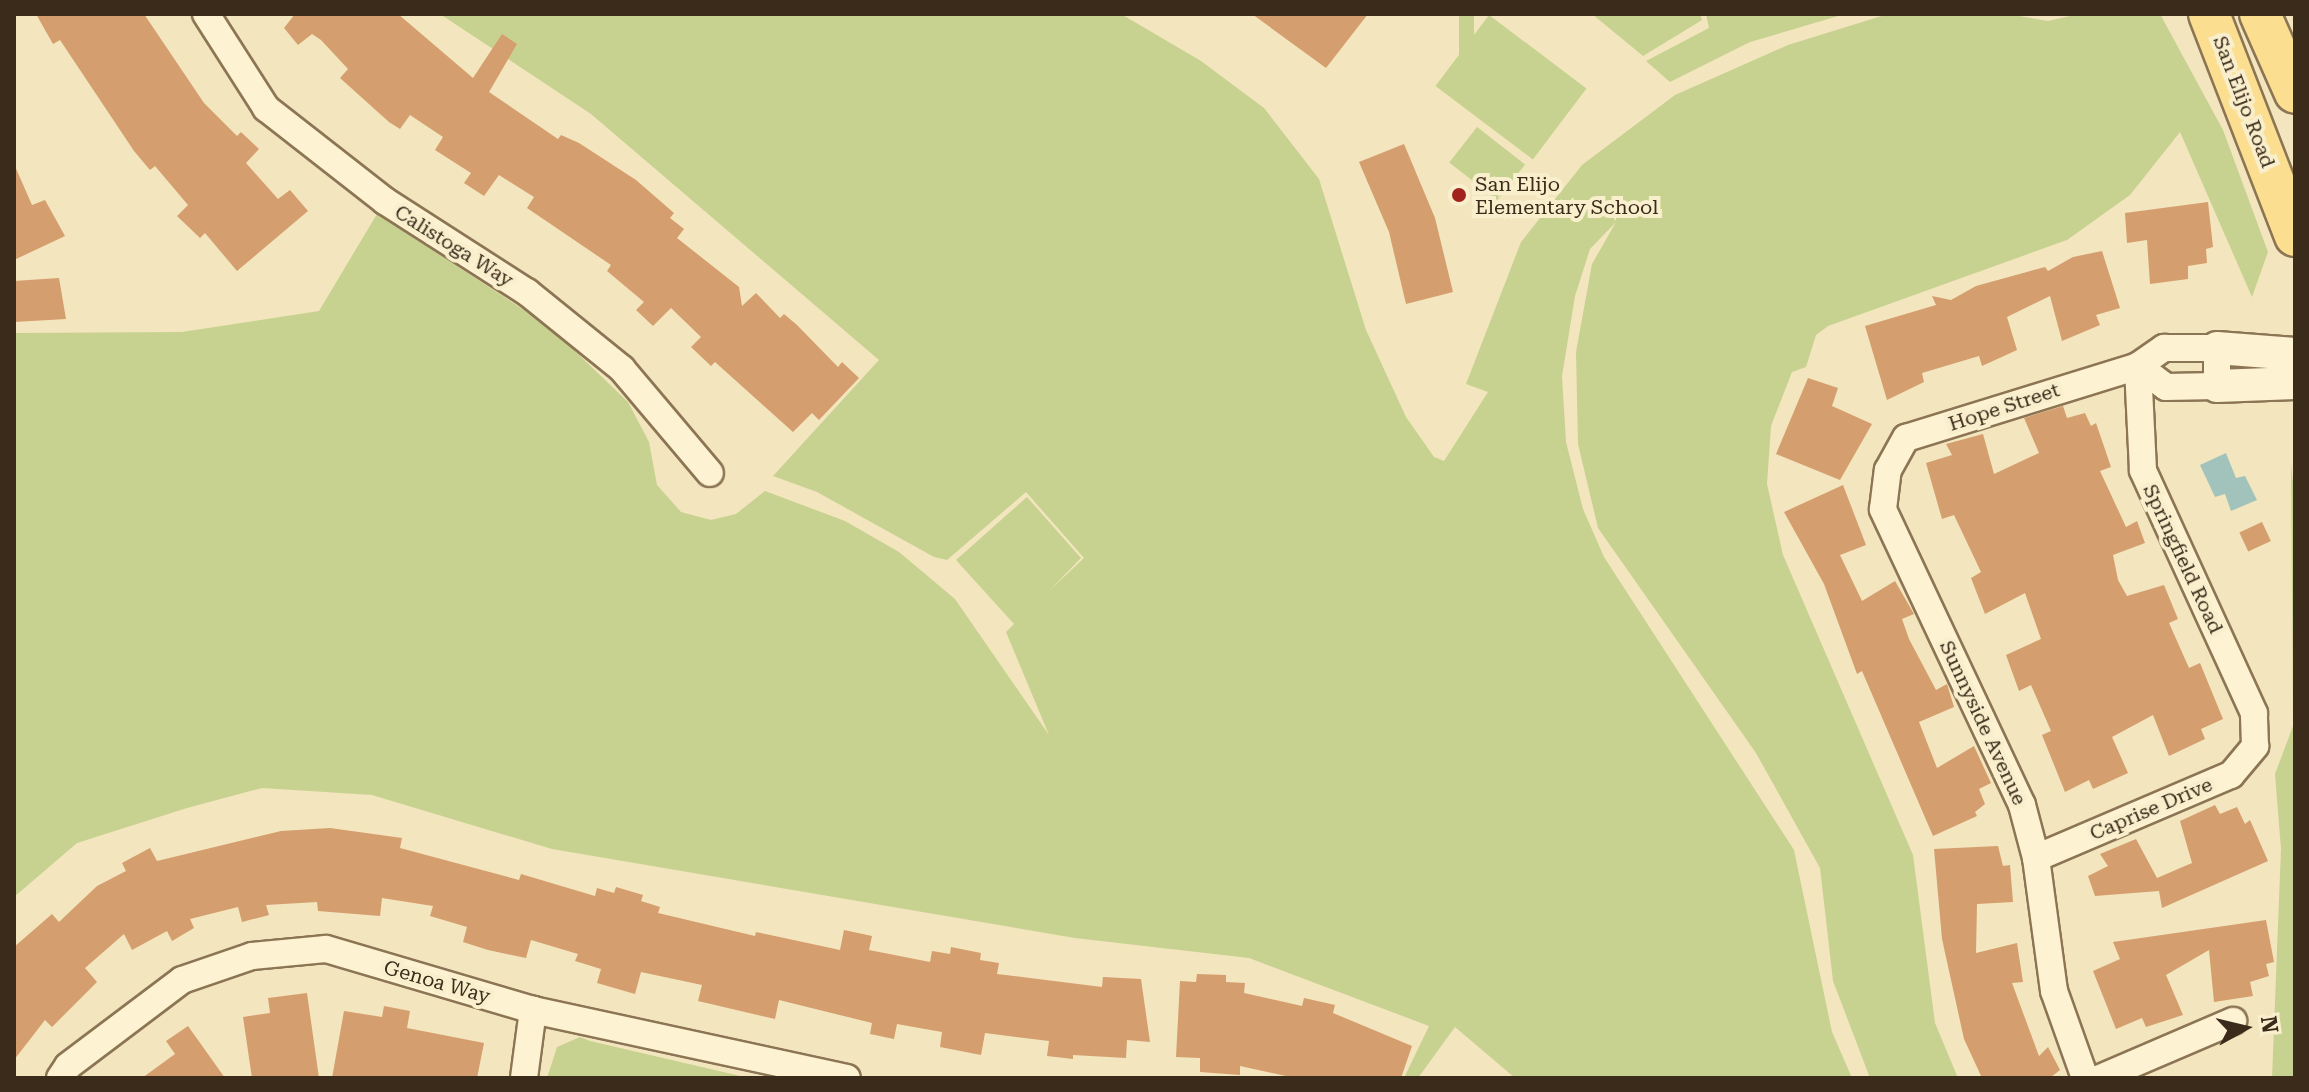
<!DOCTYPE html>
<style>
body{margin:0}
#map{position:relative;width:2309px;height:1092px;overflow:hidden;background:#f3e5bd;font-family:"Roboto Serif",serif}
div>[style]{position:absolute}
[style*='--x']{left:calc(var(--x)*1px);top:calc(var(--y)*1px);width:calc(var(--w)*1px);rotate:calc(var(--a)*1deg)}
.green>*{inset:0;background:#c7d290;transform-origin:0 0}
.water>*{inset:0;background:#a1c3bb}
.building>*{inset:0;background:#d59e6e;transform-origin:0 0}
.roads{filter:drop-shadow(2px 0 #8c7554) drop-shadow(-2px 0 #8c7554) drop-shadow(0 2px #8c7554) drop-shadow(0 -2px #8c7554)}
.minor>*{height:26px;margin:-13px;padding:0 13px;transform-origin:13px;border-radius:13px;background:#fdf2d1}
.tertiary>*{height:32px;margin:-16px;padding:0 16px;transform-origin:16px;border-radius:16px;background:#fdf2d1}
.primary>*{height:40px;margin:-20px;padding:0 20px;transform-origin:20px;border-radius:20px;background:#fbde90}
.dots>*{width:22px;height:22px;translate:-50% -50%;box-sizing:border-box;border:4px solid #f9efcd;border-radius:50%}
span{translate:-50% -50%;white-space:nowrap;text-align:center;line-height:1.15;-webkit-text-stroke:8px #f9efcd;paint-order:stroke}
.street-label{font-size:20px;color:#3a2b1a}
.poi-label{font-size:20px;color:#3a2b1a}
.left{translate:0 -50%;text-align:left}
.frame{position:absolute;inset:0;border:16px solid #3a2b1a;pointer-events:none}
.north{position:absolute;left:2205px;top:988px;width:80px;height:80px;-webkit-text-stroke:6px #f9efcd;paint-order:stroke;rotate:82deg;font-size:22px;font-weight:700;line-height:32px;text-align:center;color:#3a2b1a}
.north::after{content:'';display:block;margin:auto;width:28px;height:36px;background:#3a2b1a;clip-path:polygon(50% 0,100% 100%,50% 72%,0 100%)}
</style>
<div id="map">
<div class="green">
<div style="clip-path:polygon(440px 14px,1121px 14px,1201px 61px,1264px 108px,1319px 179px,1366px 330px,1406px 417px,1434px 457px,1444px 461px,1488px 392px,1466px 384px,1521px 242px,1582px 165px,1675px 95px,1788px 45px,1888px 14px,2007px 14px,2048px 21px,2079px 14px,2160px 14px,2223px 130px,2268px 252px,2252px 297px,2180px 132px,2130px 195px,2067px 240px,1828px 326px,1816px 335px,1806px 367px,1792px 372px,1771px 426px,1767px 484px,1783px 555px,1913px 855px,1935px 1023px,1958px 1078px,1870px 1078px,1833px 981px,1820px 868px,1756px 753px,1598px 528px,1578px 444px,1576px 352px,1592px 264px,1616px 222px,1590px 249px,1575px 296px,1562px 376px,1566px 442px,1583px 509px,1604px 557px,1794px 850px,1832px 1032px,1852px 1078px,1515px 1078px,1455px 1027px,1418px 1078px,1404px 1078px,1429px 1026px,1249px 958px,1075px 938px,552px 849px,372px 795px,262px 788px,187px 808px,77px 843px,14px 897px,14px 333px,182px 332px,319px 311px,377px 214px,550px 327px,628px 402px,649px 442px,657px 485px,681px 512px,711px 520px,736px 514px,765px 491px,845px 521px,899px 552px,955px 599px,1049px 735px,1006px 632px,1014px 624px,956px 560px,1027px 497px,1081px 558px,1049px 591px,1084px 558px,1026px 492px,947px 560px,934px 557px,817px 492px,773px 476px,879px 360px,591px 114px)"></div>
<div style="left:1459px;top:14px;width:15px;height:77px"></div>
<div style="clip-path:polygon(1592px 14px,1700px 14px,1702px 20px,1643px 56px)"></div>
<div style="clip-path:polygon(1706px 14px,1845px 14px,1750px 42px,1670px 82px,1646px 61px,1709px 28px)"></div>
<div style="left:1489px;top:15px;width:122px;height:89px;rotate:37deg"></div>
<div style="left:1477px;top:127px;width:61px;height:45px;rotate:38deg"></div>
<div style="clip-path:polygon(2291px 463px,2295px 503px,2295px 1078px,2272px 1078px,2281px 849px,2275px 774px,2293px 726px)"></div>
<div style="clip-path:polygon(580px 1037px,590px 1041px,749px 1078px,547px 1078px,557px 1047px)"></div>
</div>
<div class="water">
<div style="clip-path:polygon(2226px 453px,2236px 478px,2245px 476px,2257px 500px,2231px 511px,2225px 494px,2215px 497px,2200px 465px)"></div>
</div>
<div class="building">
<div style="clip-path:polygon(36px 14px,144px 14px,204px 103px,237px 136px,241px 132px,259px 149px,246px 163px,278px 199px,290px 190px,308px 211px,237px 271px,205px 233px,200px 238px,177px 216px,188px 205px,155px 166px,150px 170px,134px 151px,60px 40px,53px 44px)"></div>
<div style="clip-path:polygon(295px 14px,398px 14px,473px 78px,502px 34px,517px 44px,489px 92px,558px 139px,561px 135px,579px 143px,636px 180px,674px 213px,670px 218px,684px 229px,677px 238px,739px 287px,742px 306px,756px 293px,780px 318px,784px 314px,797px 325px,838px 367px,842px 362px,859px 378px,819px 420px,812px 413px,793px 432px,715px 362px,711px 366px,691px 347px,701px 337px,671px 308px,653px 326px,636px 310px,644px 302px,607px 271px,611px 265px,527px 208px,534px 197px,499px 175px,484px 196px,464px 183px,471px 173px,435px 150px,443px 137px,410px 115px,400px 129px,389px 122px,340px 78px,348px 69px,321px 40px,312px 34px,298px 45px,284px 28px)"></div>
<div style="clip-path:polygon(1252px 14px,1368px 14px,1326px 68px)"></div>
<div style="clip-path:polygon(1404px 144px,1435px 218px,1453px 292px,1406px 304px,1389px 232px,1359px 162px)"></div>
<div style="clip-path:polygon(14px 164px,32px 205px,45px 200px,65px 236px,14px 260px)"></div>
<div style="clip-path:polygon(2208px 202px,2213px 247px,2206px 249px,2207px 263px,2188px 266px,2188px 279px,2150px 284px,2147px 240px,2127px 243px,2125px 213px)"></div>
<div style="clip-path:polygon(2102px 251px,2120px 308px,2096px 315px,2100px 325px,2062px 341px,2050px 296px,2007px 317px,2017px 350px,1982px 366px,1979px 356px,1922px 373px,1924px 382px,1887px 400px,1865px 326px,1936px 305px,1932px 296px,1951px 300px,1976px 286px,2045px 267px,2048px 271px,2073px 257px)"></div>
<div style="clip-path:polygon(59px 278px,66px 319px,14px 322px,14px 281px)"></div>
<div style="clip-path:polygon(1808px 378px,1838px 388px,1832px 406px,1872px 424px,1840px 480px,1776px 454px)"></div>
<div style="clip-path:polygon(2063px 406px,2067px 418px,2085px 413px,2091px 426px,2096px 423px,2111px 467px,2100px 471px,2126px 527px,2137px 521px,2145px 543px,2113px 555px,2118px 580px,2127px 596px,2164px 585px,2178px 619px,2169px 623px,2189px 668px,2200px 663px,2223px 719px,2201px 729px,2205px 739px,2169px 756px,2153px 715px,2112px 737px,2128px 773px,2093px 789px,2089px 780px,2065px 792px,2042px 735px,2051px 731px,2031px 685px,2019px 691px,2006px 655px,2041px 639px,2025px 593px,1985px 614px,1971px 578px,1981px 572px,1954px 515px,1942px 519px,1926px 463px,1952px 455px,1946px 444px,1983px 434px,1994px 474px,2039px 453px,2024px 418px)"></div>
<div style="clip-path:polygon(1843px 485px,1866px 545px,1840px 555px,1862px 601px,1895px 581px,1914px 614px,1902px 619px,1909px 639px,1936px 690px,1947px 684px,1954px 707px,1919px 722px,1937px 768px,1974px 746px,1991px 783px,1979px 789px,1985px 804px,1975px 812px,1977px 816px,1933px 836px,1862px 671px,1857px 674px,1824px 584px,1784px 512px)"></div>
<div style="left:2262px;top:522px;width:21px;height:25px;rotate:65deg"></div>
<div style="clip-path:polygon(2215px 805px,2220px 814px,2237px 807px,2245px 824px,2250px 820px,2268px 861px,2162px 908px,2159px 891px,2095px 896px,2088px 876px,2108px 866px,2100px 854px,2136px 839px,2157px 878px,2192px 863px,2180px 821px)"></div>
<div style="clip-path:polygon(330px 828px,402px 838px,400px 848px,519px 880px,521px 874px,595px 896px,597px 888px,614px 893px,616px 887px,643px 895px,641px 901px,660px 907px,658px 913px,755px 936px,756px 932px,840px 950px,844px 930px,872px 936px,869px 950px,930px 962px,932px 951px,950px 954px,951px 947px,981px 953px,980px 960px,999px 963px,997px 974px,1102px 987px,1103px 977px,1141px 979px,1150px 1042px,1127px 1040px,1126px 1058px,1073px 1055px,1073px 1059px,1047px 1056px,1049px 1041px,985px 1033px,981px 1055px,940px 1047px,942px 1032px,897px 1024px,894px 1039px,870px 1034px,872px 1023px,779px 1000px,775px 1019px,698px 1001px,702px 985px,641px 972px,635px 994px,597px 983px,601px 969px,575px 961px,578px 954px,531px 940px,526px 958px,488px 950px,463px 942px,467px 927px,430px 916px,433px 906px,382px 898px,380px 916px,318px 911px,317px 902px,266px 905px,269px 915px,242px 922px,238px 907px,190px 919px,194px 928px,172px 941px,167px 931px,132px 950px,124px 934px,85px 968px,97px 982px,52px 1027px,45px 1020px,14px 1060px,14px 947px,52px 914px,59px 922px,97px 886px,126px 871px,122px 863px,150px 848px,157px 861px,281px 831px)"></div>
<div style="clip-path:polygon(1998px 846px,2003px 866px,2010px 865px,2013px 902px,1977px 904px,1976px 953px,2017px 943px,2023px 982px,2012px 983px,2039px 1056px,2048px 1047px,2060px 1070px,2050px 1078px,1982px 1078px,1964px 1039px,1942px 939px,1934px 849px)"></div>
<div style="clip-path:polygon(2266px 920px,2274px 962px,2266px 964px,2269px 976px,2250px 982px,2253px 996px,2214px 1002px,2209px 950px,2166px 975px,2183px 1015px,2146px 1027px,2142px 1018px,2116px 1029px,2093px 971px,2120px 959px,2113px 942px)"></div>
<div style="clip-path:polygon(1197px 974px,1226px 975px,1226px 982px,1245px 983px,1244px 993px,1302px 1006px,1304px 998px,1335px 1005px,1333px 1013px,1412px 1046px,1401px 1078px,1295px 1078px,1240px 1066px,1240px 1075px,1200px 1072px,1200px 1058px,1176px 1057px,1180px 981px,1196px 982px)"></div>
<div style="clip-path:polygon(307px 993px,319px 1078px,252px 1078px,243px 1017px,270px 1013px,268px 998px)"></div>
<div style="clip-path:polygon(384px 1006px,410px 1011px,407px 1028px,484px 1043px,477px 1078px,332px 1078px,344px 1011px,382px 1017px)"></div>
<div style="clip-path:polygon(188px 1026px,225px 1078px,142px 1078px,175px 1054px,166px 1041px)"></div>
</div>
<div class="roads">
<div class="minor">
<div style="--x:206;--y:14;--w:112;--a:57.4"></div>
<div style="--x:266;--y:108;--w:151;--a:38"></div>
<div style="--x:385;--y:201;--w:169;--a:32.7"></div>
<div style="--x:527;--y:292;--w:122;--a:39"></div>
<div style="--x:622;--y:369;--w:136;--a:49.8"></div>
<div style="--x:2036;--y:858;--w:212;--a:-23.1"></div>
<div style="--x:2231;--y:775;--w:38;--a:-50"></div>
<div style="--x:2255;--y:746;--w:33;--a:-92"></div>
<div style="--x:2254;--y:713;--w:267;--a:-114.6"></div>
<div style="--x:2143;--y:470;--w:104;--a:-92.8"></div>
<div style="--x:60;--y:1078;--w:14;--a:-56"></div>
<div style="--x:68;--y:1066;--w:143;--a:-37"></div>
<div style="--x:182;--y:980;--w:74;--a:-18.9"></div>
<div style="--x:252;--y:956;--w:74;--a:-5.4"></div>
<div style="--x:326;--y:949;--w:216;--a:16.4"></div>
<div style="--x:533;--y:1010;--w:321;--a:12.2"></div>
<div style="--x:524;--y:1078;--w:69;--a:-82.5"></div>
<div style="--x:2085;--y:1078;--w:92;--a:-109.6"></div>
<div style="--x:2054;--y:991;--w:134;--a:-97.7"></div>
<div style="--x:2036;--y:858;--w:55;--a:-104.8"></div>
<div style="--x:2022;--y:805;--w:327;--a:-115.2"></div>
<div style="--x:1883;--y:509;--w:39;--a:-83"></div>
<div style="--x:1888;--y:470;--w:37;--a:-61"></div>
<div style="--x:1906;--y:438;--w:243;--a:-17.2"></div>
<div style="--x:2138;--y:366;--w:32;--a:-35"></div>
<div style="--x:2164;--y:348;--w:53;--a:0"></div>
<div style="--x:2217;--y:348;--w:38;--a:90"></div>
<div style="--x:2217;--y:386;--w:51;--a:178.9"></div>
<div style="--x:2166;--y:387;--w:35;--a:-143"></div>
<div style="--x:2100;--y:1078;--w:145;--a:-23.2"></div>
</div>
<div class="tertiary">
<div style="--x:2217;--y:348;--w:78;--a:4.4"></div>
<div style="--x:2217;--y:386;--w:78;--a:-2.2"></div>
</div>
<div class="primary">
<div style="--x:2209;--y:14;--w:238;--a:68.8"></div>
<div style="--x:2260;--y:14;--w:86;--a:66.1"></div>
</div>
</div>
<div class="dots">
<div style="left:1459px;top:195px;background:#a2231d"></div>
</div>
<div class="street-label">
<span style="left:2244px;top:102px;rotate:69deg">San Elijo Road</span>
<span style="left:454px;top:246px;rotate:32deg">Calistoga Way</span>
<span style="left:2004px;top:407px;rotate:-18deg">Hope Street</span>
<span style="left:2183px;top:559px;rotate:65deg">Springfield Road</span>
<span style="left:1983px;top:723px;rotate:65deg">Sunnyside Avenue</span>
<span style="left:2151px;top:809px;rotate:-23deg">Caprise Drive</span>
<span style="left:437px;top:982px;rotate:16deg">Genoa Way</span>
</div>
<div class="poi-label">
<span class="left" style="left:1475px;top:196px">San Elijo<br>Elementary School</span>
</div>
<div class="frame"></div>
<div class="north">N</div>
</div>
